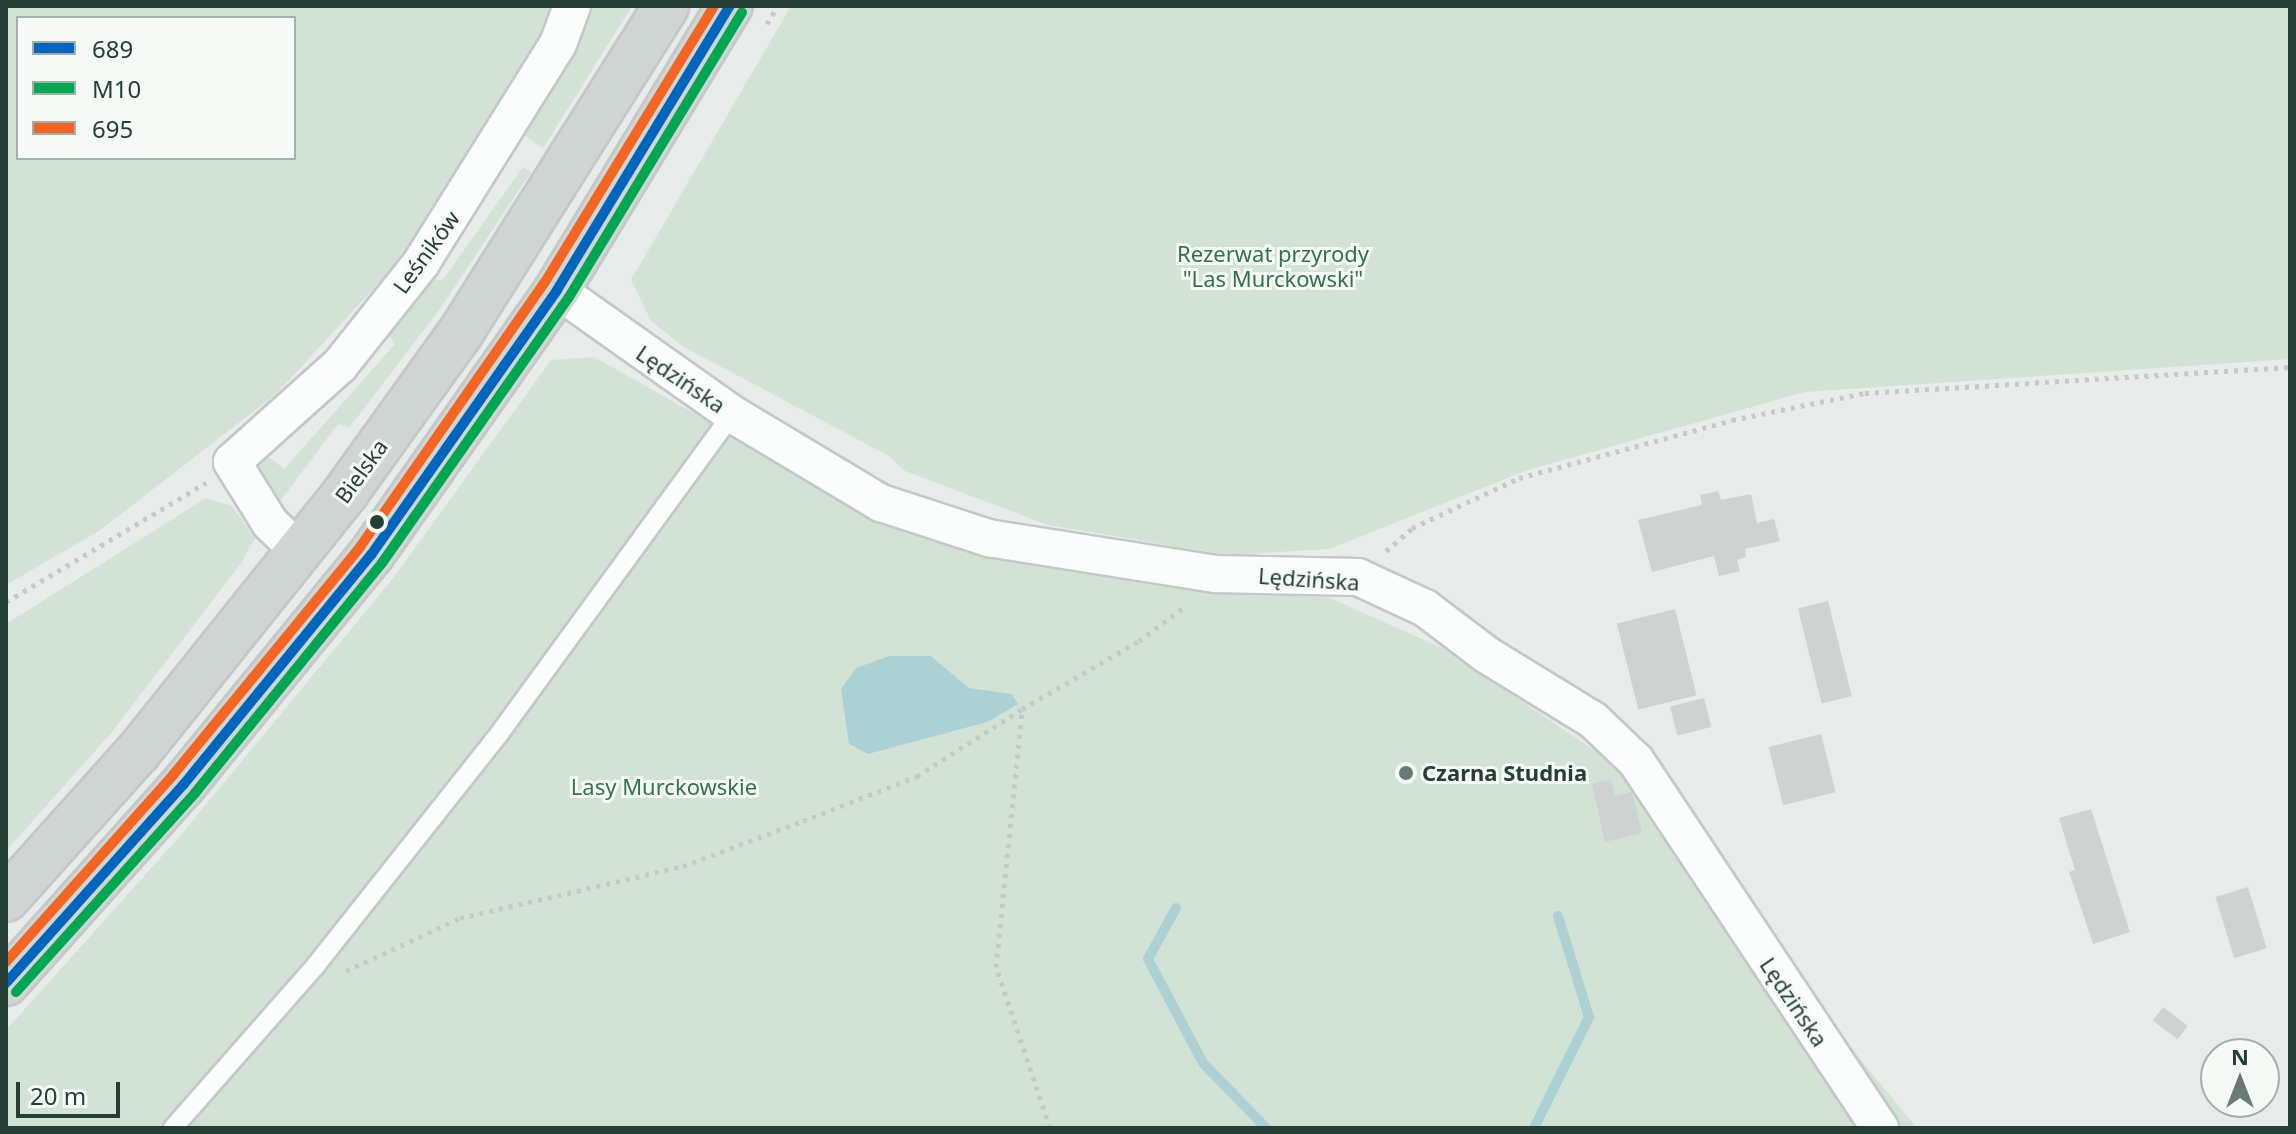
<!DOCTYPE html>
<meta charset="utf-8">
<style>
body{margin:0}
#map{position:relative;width:2296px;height:1134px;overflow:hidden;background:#e7ebe9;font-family:"Noto Sans",sans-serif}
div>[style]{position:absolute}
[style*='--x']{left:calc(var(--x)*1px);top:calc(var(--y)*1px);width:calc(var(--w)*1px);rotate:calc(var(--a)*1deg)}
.green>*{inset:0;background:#d2e3d6}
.water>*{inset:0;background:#acd1d5}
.stream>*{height:10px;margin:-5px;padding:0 5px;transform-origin:5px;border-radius:5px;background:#acd1d5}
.building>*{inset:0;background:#ced2d0;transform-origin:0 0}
.path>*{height:5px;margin-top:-2.5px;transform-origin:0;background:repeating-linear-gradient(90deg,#c2cbc7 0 4px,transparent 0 10px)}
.roads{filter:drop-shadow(2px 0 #c4c8c6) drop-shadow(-2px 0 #c4c8c6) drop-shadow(0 2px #c4c8c6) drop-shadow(0 -2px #c4c8c6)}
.service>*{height:18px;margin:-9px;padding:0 9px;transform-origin:9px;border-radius:9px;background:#fbfcfc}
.minor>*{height:36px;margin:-18px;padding:0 18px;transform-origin:18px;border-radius:18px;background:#fbfcfc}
.primary>*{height:44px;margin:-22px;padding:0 22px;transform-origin:22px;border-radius:22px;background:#d0d6d4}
.bus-1>*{height:10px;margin:-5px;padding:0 5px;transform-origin:5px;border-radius:5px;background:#0065bd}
.bus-2>*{height:10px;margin:-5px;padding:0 5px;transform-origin:5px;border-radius:5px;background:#00a651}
.bus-3>*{height:10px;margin:-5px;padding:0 5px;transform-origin:5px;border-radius:5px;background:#f26522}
.dots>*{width:22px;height:22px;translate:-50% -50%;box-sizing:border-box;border:4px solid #f5faf7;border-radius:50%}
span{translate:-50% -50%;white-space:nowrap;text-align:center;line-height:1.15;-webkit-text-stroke:6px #f5faf7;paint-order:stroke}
.street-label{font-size:22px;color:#253e36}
.park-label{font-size:22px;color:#327249}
.poi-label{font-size:22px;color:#253e36;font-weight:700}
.left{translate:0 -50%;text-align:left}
.frame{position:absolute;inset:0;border:8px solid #253e36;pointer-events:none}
.legend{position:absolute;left:16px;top:16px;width:280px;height:144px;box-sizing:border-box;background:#f5faf7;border:2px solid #a2afaa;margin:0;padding:10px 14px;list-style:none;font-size:24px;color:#253e36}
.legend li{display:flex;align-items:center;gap:16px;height:40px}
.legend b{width:40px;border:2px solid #a2afaa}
.north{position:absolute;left:2200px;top:1038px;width:80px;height:80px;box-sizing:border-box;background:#f5faf7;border:2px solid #a2afaa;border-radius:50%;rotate:0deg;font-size:22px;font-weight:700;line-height:32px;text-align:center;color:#253e36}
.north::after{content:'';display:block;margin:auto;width:28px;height:36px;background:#697b75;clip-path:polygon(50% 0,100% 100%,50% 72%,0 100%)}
.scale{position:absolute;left:16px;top:1082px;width:104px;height:36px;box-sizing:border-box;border:4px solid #253e36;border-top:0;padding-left:10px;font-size:24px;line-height:28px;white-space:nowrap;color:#253e36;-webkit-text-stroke:6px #f5faf7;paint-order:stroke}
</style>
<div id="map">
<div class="green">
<div style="clip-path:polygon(evenodd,6px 6px,557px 6px,416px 243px,276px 394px,99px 531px,6px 585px,6px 6px,18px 18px,294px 18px,294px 158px,18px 158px,18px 18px)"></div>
<div style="clip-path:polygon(578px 6px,632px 6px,543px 148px,525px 136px,559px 71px)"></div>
<div style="clip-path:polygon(791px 6px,2290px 6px,2290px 359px,1805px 392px,1528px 470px,1329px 549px,1227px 555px,1048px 525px,905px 471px,889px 456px,682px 346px,651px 321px,631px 280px)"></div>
<div style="clip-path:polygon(523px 167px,531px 172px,440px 309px,349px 428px,338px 424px,281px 500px,264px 489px,258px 458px,265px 454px,284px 469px,395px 344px,384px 328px,428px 277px,442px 281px)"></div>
<div style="clip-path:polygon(594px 357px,908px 533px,1083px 569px,1319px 593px,1442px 648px,1615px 764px,1917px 1128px,6px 1128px,6px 1030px,180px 836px,394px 577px,551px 360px)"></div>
<div style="clip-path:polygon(206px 498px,232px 506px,255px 538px,242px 562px,112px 732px,6px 851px,6px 624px)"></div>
</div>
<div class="water">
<div style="clip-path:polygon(889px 656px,931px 656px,969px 688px,1012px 694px,1018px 704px,987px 722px,868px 754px,849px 744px,841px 689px,856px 668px)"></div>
</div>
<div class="stream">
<div style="--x:1176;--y:908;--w:58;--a:118.8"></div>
<div style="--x:1148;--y:959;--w:118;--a:62.1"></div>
<div style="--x:1203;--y:1063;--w:91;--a:45.9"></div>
<div style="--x:1534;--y:1128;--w:124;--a:-63.6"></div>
<div style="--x:1589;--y:1017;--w:106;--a:-107.1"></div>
</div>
<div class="building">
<div style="clip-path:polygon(1718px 491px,1721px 500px,1751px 494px,1757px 523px,1774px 519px,1780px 541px,1745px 549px,1746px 557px,1737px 560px,1740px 571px,1719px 576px,1714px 556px,1652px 572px,1638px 520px,1702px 505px,1700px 495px)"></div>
<div style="left:1828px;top:601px;width:98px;height:31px;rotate:76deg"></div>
<div style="left:1675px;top:609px;width:89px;height:60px;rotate:76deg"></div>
<div style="left:1704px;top:698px;width:30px;height:35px;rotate:76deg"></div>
<div style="left:1821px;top:734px;width:60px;height:54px;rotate:76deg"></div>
<div style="clip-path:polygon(1611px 780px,1615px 796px,1632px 792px,1642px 833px,1605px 842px,1592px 784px)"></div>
<div style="clip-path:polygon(2091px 809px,2130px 932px,2093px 944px,2069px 872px,2075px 870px,2059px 818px)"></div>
<div style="left:2248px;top:887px;width:64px;height:34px;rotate:73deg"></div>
<div style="left:2163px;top:1007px;width:31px;height:17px;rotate:37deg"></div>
</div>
<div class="path">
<div style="--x:767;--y:24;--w:21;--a:-59"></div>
<div style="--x:1386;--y:551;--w:35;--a:-41"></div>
<div style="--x:1412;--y:528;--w:118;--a:-25"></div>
<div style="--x:1519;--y:478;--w:221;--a:-15.2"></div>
<div style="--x:1732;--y:420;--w:136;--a:-11.5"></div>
<div style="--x:1865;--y:393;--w:426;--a:-3.5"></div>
<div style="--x:6;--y:602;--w:233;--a:-30.8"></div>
<div style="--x:346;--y:971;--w:126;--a:-24.9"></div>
<div style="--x:460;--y:918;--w:229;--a:-13.1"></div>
<div style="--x:683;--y:866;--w:128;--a:-20.6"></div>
<div style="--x:803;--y:821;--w:123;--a:-21.5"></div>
<div style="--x:917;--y:776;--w:125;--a:-32.5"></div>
<div style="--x:1050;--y:1128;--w:170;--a:-108.5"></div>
<div style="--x:996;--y:967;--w:259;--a:-84.2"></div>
<div style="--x:1022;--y:709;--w:135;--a:-30.2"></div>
<div style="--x:1139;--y:641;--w:59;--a:-36.7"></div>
</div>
<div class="roads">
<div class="service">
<div style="--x:173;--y:1128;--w:217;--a:-48.7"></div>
<div style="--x:316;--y:965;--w:295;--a:-51.6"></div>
<div style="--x:499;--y:734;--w:396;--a:-53.9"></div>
</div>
<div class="minor">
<div style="--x:557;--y:290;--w:214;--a:35.3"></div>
<div style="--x:732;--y:414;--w:174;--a:30.9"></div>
<div style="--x:881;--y:503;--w:113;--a:18.1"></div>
<div style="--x:988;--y:538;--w:231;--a:9"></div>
<div style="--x:1216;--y:574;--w:142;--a:1.2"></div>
<div style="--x:1358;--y:577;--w:74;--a:24.8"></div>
<div style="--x:1425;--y:608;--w:78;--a:37.2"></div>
<div style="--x:1487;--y:655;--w:124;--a:31.5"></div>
<div style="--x:1593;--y:720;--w:59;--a:43.6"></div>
<div style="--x:1636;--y:761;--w:441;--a:56.4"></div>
<div style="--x:300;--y:552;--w:42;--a:-136"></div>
<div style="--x:270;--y:523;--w:72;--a:-121.9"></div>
<div style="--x:232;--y:462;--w:145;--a:-41.9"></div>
<div style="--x:340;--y:365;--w:130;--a:-51.5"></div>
<div style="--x:421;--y:263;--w:258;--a:-58"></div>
<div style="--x:558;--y:44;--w:40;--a:-69.8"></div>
</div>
<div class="primary">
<div style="--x:6;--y:899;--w:198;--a:-48.1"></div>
<div style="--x:138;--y:752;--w:333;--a:-51.3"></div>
<div style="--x:346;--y:492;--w:197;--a:-54.3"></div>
<div style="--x:461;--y:332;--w:385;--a:-57.8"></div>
<div style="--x:6;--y:983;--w:267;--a:-48.2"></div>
<div style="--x:184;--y:784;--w:296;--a:-50.8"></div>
<div style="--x:371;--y:555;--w:324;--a:-54.9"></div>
<div style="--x:557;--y:290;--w:333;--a:-58.7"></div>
</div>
</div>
<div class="bus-1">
<div style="--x:6;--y:983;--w:267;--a:-48.2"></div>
<div style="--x:184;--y:784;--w:296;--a:-50.8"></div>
<div style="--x:371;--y:555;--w:324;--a:-54.9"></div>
<div style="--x:557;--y:290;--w:333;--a:-58.7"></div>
</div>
<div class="bus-2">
<div style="--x:16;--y:992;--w:268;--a:-48"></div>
<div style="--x:195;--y:793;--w:296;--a:-50.9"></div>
<div style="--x:382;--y:563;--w:325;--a:-54.9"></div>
<div style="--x:569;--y:297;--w:333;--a:-58.7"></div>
</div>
<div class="bus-3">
<div style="--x:6;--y:962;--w:251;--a:-48.2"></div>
<div style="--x:173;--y:775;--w:295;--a:-50.6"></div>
<div style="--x:360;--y:547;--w:323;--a:-55.1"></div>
<div style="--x:545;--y:282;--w:324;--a:-58.5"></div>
</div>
<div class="dots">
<div style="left:377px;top:522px;background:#253e36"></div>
<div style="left:1406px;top:773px;background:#697b75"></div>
</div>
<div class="street-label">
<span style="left:426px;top:252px;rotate:-54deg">Leśników</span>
<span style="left:681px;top:379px;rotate:34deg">Lędzińska</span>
<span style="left:361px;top:471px;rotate:-54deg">Bielska</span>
<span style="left:1309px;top:579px;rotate:4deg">Lędzińska</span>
<span style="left:1794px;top:1002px;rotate:56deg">Lędzińska</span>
</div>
<div class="park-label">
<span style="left:1273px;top:266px">Rezerwat przyrody<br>"Las Murckowski"</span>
<span style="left:664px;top:787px">Lasy Murckowskie</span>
</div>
<div class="poi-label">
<span class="left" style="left:1422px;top:773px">Czarna Studnia</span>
</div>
<div class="frame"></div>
<ul class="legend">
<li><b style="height:10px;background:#0065bd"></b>689</li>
<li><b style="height:10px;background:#00a651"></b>M10</li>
<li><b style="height:10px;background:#f26522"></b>695</li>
</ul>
<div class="north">N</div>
<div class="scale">20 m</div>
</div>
